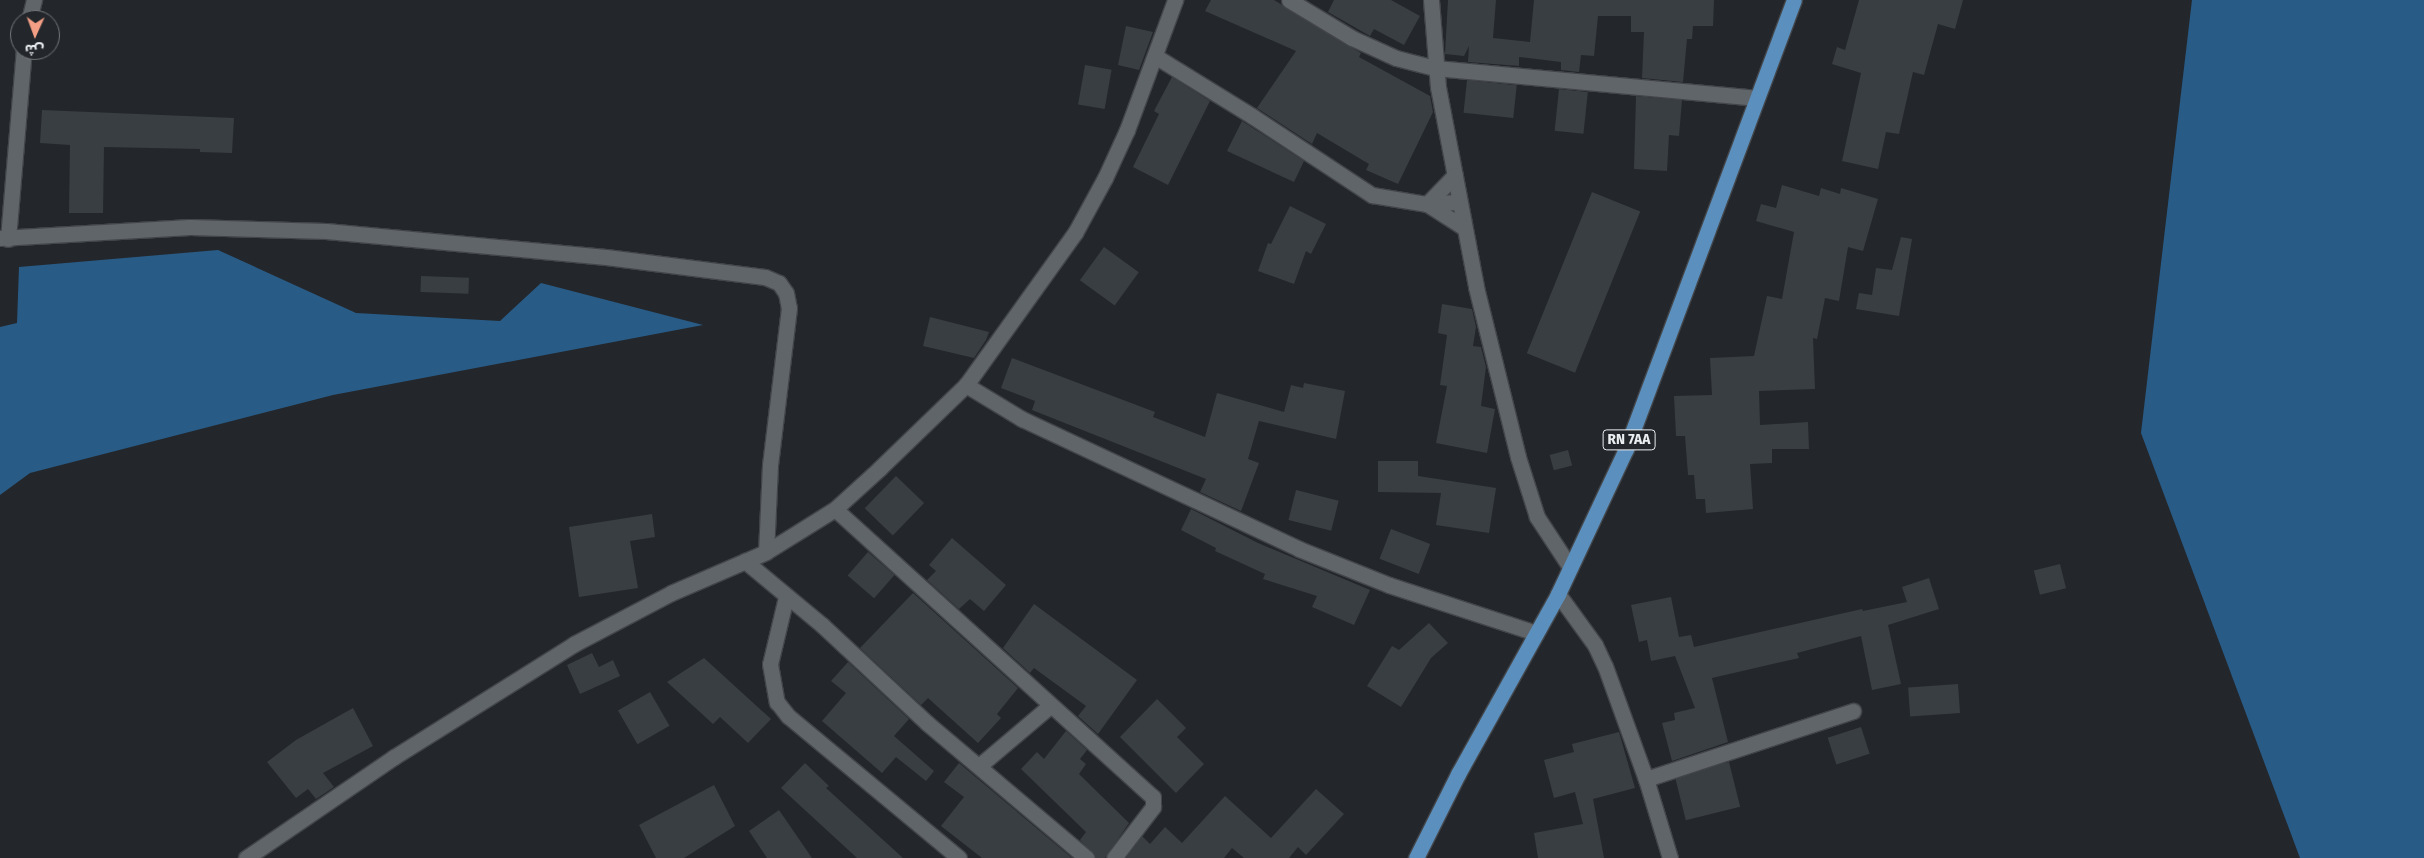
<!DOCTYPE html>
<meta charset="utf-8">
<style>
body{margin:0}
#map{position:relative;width:2424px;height:858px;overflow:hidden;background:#23272b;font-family:"Fira Sans Condensed","Noto Sans Arabic",sans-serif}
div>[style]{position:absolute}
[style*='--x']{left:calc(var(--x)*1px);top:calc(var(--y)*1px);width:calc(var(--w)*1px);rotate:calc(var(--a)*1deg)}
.forest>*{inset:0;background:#295b87}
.building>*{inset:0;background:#393e42;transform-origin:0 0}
.roads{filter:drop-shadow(1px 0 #424549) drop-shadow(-1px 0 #424549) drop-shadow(0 1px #424549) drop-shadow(0 -1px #424549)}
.minor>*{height:15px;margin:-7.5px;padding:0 7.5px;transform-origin:7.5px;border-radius:7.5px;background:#60656a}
.major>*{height:15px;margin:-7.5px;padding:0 7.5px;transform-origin:7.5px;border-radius:7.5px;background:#5b8fbd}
span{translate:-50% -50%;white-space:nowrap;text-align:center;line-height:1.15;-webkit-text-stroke:4.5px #23272b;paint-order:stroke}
.shield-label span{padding:1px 4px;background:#23272b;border:1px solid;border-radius:4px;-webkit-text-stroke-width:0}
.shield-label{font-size:15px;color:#ebeef1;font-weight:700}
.north{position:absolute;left:10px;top:10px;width:50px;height:50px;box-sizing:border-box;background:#23272b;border:1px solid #73777a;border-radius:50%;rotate:182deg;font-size:14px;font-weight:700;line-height:20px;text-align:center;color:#ebeef1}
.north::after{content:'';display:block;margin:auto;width:18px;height:22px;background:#f39f85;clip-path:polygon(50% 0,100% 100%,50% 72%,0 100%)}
</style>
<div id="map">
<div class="forest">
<div style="clip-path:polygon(2192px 0,2424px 0,2424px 858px,2300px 858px,2141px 433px)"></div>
<div style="clip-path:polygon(218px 250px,356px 313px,500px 321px,541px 283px,703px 325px,333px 395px,30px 473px,0 495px,0 327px,17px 323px,19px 267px)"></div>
</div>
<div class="building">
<div style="clip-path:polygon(1211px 0,1274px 0,1361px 53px,1359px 57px,1430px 96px,1433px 112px,1398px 184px,1366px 170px,1369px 164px,1317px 133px,1312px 144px,1257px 108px,1296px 51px,1205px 11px)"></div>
<div style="clip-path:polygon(1334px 0,1391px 0,1420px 16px,1404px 45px,1374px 29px,1370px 36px,1328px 12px)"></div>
<div style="clip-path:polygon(1448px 0,1496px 0,1493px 38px,1530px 42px,1534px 0,1714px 0,1713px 26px,1693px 26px,1692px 39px,1687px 39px,1683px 82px,1642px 78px,1644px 32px,1631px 32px,1631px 16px,1598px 16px,1594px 56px,1581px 55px,1579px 72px,1561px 70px,1561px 62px,1519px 57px,1519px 66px,1468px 62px,1469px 46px,1464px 56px,1445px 54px)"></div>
<div style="clip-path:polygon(1859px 0,1963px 0,1955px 29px,1938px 24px,1924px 75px,1913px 72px,1899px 134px,1886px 132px,1878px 169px,1842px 161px,1861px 73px,1832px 64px,1837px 47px,1845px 50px)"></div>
<div style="clip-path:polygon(1126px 26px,1153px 32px,1139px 70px,1118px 65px)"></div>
<div style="left:1085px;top:65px;width:27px;height:40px;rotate:10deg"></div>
<div style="clip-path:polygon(1172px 77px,1210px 101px,1168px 185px,1133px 167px,1159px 114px,1154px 111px)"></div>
<div style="left:1467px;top:80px;width:50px;height:33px;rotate:6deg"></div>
<div style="left:1559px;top:89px;width:29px;height:42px;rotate:6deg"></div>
<div style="clip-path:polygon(1636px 96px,1682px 100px,1679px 136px,1669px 135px,1667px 171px,1634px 169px)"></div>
<div style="clip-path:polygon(42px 110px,234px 118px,232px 153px,200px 152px,200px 149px,104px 147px,103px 213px,69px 213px,70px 145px,40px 143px)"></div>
<div style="clip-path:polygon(1242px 121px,1304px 161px,1294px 182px,1227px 151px)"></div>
<div style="clip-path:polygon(1782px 185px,1819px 196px,1821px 188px,1840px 194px,1841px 188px,1878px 199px,1863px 251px,1848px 247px,1839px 301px,1825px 298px,1817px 339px,1813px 338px,1815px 389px,1759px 391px,1760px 425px,1808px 422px,1809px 449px,1772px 449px,1772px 463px,1750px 464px,1753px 509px,1706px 513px,1705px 499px,1696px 499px,1694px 475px,1688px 475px,1685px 436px,1676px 436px,1674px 396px,1712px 395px,1710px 358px,1754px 356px,1767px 296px,1782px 299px,1794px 232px,1756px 221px,1761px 204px,1776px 208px)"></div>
<div style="left:1592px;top:192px;width:52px;height:174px;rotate:22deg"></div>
<div style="clip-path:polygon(1290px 206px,1326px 224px,1311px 254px,1306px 251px,1294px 284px,1258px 271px,1268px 243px,1271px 244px)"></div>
<div style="clip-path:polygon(1901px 237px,1912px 239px,1899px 316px,1856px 309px,1859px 293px,1872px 295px,1876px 268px,1892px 270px)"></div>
<div style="left:1104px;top:247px;width:43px;height:41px;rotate:36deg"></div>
<div style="left:421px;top:276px;width:48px;height:16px;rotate:2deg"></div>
<div style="clip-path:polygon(1442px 304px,1472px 309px,1476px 327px,1473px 346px,1481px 347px,1486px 367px,1481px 406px,1495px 409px,1487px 453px,1436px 443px,1447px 386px,1440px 385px,1447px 335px,1438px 333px)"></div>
<div style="clip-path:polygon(930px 317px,989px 332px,986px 340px,974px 358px,923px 346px)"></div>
<div style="clip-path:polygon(1012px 358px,1155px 412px,1153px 417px,1205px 437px,1217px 393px,1284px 412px,1291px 385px,1303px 388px,1304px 383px,1345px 391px,1336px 439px,1259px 421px,1248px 459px,1259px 463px,1241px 511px,1200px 492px,1206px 479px,1032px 410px,1035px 401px,1001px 388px)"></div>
<div style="left:1568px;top:450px;width:16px;height:19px;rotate:75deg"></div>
<div style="clip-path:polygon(1378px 461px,1418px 461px,1418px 476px,1496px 488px,1489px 533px,1436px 525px,1441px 493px,1378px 492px)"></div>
<div style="left:896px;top:476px;width:39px;height:45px;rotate:44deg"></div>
<div style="left:1296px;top:490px;width:44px;height:31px;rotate:14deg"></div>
<div style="clip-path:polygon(1191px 509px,1258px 543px,1370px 590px,1354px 625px,1312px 607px,1317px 596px,1263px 579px,1265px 574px,1215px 551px,1216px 548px,1181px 530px)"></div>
<div style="clip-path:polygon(652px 514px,655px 537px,630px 541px,638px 588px,579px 597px,569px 527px)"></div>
<div style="left:1391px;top:529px;width:42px;height:32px;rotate:21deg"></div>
<div style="clip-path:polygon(952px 538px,1006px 585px,984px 611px,970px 599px,959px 609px,927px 580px,936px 571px,929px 565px)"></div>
<div style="left:868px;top:552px;width:35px;height:31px;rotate:41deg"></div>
<div style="left:2060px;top:564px;width:25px;height:27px;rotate:76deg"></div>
<div style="clip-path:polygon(1929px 578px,1939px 609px,1888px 625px,1901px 684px,1872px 690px,1861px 636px,1797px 653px,1799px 658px,1712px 678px,1728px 742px,1672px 761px,1662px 723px,1675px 720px,1674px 713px,1695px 708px,1675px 656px,1651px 661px,1647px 640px,1639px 642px,1631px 605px,1671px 597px,1679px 637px,1691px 635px,1694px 647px,1862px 609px,1863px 611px,1907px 602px,1902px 587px)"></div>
<div style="clip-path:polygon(913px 593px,1018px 688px,997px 714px,1001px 718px,978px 743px,928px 698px,921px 705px,860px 648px)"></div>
<div style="clip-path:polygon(1034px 604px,1137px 680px,1098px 734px,1078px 716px,1086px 706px,1034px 668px,1030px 673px,1003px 648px)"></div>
<div style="clip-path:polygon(1429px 623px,1448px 643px,1431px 658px,1401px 707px,1367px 686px,1392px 646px,1399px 650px)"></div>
<div style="clip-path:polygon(592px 653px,599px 667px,613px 660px,620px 676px,580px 694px,567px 665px)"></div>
<div style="clip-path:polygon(704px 658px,771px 719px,748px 743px,720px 717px,713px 724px,667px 682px)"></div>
<div style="clip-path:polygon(848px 662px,909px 719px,894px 736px,934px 771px,926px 781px,896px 757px,882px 773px,822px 721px,846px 693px,831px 681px)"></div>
<div style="left:1958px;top:684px;width:29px;height:50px;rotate:86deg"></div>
<div style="left:650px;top:692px;width:39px;height:37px;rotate:60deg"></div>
<div style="clip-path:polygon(1157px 699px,1186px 728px,1177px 737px,1204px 764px,1176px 793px,1120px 737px)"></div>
<div style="clip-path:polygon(353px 708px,373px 746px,323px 773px,334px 787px,316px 799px,308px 789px,296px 798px,267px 762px,296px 740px)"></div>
<div style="left:1861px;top:727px;width:28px;height:35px;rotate:72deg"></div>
<div style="clip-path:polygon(1066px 731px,1087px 750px,1080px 759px,1086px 764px,1079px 774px,1129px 823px,1105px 858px,1096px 858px,1080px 840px,1086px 832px,1021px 769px,1037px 752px,1044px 759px)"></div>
<div style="clip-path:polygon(1619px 732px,1635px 788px,1593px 799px,1604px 858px,1538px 858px,1534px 833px,1583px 824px,1575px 792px,1554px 798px,1544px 760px,1574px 752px,1572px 744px)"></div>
<div style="left:1729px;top:762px;width:46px;height:56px;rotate:76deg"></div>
<div style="clip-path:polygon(805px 763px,829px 786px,826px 788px,903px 858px,857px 858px,781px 788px)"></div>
<div style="clip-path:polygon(959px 763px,1072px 858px,982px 858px,941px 826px,964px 797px,944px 782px)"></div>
<div style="clip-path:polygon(714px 785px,735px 826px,684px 858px,656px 858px,639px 825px)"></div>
<div style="clip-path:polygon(1316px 789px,1344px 814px,1306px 855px,1298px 847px,1289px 858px,1244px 858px,1232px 848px,1224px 858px,1126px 858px,1142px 836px,1150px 844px,1165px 827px,1182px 843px,1225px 796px,1271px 838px)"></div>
<div style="clip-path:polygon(779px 810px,812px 858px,767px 858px,749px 831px)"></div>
</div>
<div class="roads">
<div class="minor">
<div style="--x:1289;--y:0;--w:74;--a:31.1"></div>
<div style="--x:1352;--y:38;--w:48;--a:24.4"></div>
<div style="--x:1396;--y:58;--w:40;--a:14.4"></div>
<div style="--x:1435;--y:68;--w:322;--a:5.3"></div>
<div style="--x:1431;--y:0;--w:87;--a:85.4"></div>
<div style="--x:1438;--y:87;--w:204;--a:79.2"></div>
<div style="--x:1476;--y:287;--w:175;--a:76.1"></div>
<div style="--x:1518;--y:457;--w:63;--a:72.4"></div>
<div style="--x:1537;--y:517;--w:60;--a:56.6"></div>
<div style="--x:29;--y:20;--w:21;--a:-76"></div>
<div style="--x:1155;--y:56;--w:114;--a:31.7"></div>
<div style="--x:1252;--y:116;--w:144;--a:33.4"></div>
<div style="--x:1372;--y:195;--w:56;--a:9.3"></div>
<div style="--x:1427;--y:204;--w:32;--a:-4"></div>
<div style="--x:1427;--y:204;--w:43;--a:32.6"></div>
<div style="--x:1427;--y:204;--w:40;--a:-46"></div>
<div style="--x:0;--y:238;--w:190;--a:-3.3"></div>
<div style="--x:190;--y:227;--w:136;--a:1.7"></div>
<div style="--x:326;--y:231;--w:281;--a:5.3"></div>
<div style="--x:606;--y:257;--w:160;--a:7.2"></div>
<div style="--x:765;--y:277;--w:15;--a:23"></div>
<div style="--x:779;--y:283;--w:12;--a:55"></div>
<div style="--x:786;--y:293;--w:15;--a:79"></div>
<div style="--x:789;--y:308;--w:158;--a:96.9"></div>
<div style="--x:770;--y:465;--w:87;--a:92.6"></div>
<div style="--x:8;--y:239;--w:190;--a:-85.2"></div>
<div style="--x:966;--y:385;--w:66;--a:31.3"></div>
<div style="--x:1022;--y:419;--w:306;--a:25.1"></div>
<div style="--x:1299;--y:549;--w:97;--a:21.8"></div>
<div style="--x:1389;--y:585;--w:155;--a:18.1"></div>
<div style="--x:835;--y:509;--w:429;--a:42.2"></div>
<div style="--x:1153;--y:797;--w:10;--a:90"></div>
<div style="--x:1153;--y:807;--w:64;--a:127.4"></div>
<div style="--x:745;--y:561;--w:100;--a:39.7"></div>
<div style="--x:822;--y:625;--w:144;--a:43"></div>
<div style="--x:927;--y:723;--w:209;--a:40.2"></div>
<div style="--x:1558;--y:594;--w:63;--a:54"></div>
<div style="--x:1595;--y:645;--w:23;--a:65"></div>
<div style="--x:1605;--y:666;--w:120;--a:70.1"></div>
<div style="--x:1646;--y:779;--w:83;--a:73.1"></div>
<div style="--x:786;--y:597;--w:69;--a:103.4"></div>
<div style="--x:770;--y:664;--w:39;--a:80"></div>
<div style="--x:777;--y:702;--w:18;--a:52"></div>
<div style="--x:788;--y:716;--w:222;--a:39.7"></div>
<div style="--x:979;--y:766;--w:94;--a:-40.3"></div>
<div style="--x:1646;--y:779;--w:218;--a:-18.2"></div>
<div style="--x:246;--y:858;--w:179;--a:-34.3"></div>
<div style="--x:394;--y:757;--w:213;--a:-32.1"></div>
<div style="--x:574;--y:644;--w:110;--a:-27.7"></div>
<div style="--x:671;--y:593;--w:103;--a:-23.3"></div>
<div style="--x:766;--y:552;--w:81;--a:-31.9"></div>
<div style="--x:835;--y:509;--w:61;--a:-42.3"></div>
<div style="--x:880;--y:468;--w:120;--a:-44"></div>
<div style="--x:966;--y:385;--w:187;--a:-54.4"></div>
<div style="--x:1075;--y:233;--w:63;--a:-61.4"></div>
<div style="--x:1105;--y:178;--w:53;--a:-65.4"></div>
<div style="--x:1127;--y:130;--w:139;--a:-69.7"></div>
</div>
<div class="major">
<div style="--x:1416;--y:858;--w:94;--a:-63.4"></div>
<div style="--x:1458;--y:774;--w:206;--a:-60.9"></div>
<div style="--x:1558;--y:594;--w:160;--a:-64.9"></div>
<div style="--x:1626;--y:449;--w:479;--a:-69.5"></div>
</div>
</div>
<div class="shield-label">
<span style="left:1629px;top:440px">RN 7AA</span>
</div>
<div class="north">ش</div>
</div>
